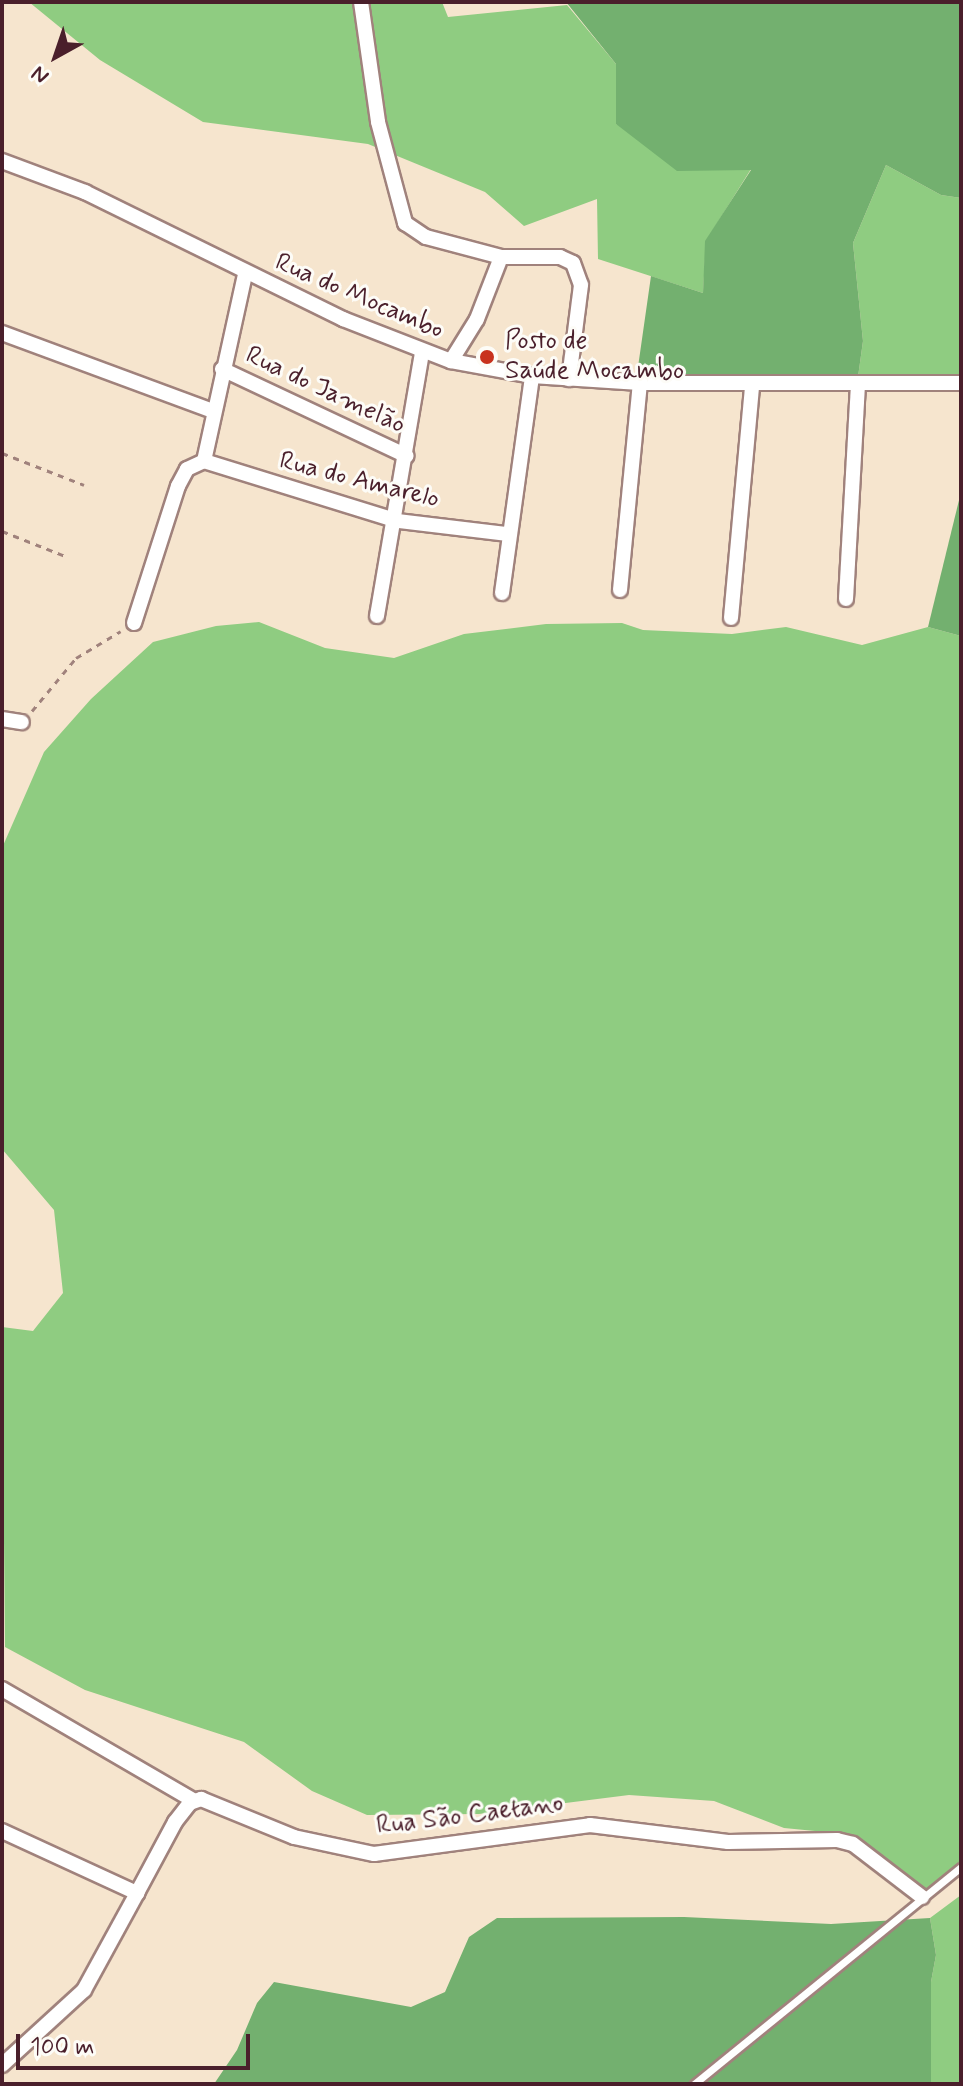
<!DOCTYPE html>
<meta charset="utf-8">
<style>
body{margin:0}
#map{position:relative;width:963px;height:2086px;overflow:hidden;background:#f6e5ce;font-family:Mynerve,sans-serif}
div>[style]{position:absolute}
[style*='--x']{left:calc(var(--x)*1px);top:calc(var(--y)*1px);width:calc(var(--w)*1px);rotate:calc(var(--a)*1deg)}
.green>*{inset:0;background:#8fcc81}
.forest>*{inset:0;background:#73b06f}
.path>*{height:3px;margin-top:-1.5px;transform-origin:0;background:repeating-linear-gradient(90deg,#a0827c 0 6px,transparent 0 12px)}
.roads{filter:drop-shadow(2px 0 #a0827c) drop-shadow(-2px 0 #a0827c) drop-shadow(0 2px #a0827c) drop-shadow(0 -2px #a0827c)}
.service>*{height:7px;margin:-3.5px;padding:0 3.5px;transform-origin:3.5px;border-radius:3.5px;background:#fff}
.minor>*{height:14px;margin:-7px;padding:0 7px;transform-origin:7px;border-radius:7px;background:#fff}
.dots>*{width:22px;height:22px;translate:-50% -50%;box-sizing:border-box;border:4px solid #fdfcf7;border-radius:50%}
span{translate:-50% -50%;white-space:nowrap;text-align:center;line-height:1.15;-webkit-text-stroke:6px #fdfcf7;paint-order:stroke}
.street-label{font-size:26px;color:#4a1f2b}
.poi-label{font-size:26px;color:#4a1f2b}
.left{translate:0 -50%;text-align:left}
.frame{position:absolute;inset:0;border:4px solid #4a1f2b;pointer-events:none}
.north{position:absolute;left:16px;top:16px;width:80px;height:80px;-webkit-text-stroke:6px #fdfcf7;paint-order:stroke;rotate:220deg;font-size:22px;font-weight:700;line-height:32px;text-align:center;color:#4a1f2b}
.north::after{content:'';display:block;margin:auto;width:28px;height:36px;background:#4a1f2b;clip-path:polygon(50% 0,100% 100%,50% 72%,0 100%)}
.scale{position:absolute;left:16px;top:2034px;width:234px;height:36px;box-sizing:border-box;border:4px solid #4a1f2b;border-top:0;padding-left:10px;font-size:24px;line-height:28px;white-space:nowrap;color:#4a1f2b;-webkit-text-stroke:6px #fdfcf7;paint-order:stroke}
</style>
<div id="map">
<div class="green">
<div style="clip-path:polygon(29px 2px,442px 2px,448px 17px,567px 5px,616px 64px,616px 124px,751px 169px,706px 241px,703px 293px,598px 259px,597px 199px,524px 226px,485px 192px,368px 144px,203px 122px,100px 60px)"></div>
<div style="clip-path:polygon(886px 165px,941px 195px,961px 198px,961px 375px,858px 377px,863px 341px,853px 243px)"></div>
<div style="clip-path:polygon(259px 622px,325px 648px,394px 658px,464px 634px,546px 624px,622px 623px,643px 630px,732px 634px,786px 627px,862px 645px,928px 627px,961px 636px,961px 1867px,918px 1902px,846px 1834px,784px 1828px,714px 1801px,629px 1795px,479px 1814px,367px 1815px,312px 1791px,244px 1742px,85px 1690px,5px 1647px,2px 1327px,33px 1331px,63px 1293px,54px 1210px,2px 1149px,2px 848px,44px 752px,91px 699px,153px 642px,216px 626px)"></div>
<div style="clip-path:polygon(961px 1895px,961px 2084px,931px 2084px,931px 1982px,936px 1955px,930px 1918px)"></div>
</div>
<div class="forest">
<div style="clip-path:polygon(566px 2px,961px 2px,961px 198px,941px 195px,886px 165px,853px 243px,863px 341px,858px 377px,637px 374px,651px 276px,703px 293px,705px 241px,751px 170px,677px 171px,616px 124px,616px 64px)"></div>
<div style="clip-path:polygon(961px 492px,961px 636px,928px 627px)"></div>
<div style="clip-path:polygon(684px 1917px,831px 1924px,930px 1918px,936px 1955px,931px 1982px,931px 2084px,214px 2084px,237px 2050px,257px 2003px,274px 1982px,411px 2007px,445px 1992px,469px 1937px,497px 1918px)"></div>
</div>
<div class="path">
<div style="--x:2;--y:453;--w:88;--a:21.3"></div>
<div style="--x:2;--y:531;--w:71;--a:21.5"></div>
<div style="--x:32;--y:711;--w:69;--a:-50.3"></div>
<div style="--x:76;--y:658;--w:52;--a:-31"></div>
</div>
<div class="roads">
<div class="service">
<div style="--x:694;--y:2084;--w:344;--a:-39.1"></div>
</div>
<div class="minor">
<div style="--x:361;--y:2;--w:121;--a:81.9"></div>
<div style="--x:378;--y:122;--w:105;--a:75"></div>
<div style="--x:405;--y:223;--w:25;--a:34"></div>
<div style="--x:426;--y:237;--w:78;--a:14.9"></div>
<div style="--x:501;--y:257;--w:59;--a:0"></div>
<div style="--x:560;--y:257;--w:14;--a:25"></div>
<div style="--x:573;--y:263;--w:23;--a:70"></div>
<div style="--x:581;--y:285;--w:95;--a:97.3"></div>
<div style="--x:2;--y:161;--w:89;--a:20.5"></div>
<div style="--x:85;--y:192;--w:288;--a:26.2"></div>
<div style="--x:343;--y:319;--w:116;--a:21.3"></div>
<div style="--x:451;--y:361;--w:82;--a:10.5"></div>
<div style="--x:532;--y:376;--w:108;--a:3.7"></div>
<div style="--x:640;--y:383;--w:321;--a:0"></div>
<div style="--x:2;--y:333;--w:225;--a:20.3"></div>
<div style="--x:451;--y:361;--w:49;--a:-58.2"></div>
<div style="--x:477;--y:319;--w:66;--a:-68.8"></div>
<div style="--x:222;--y:369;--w:204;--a:25.2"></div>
<div style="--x:204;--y:461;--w:203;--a:17.2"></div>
<div style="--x:398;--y:521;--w:110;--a:6.8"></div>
<div style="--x:204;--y:461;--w:191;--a:-77.6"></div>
<div style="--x:620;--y:590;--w:208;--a:-84.5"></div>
<div style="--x:502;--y:593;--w:219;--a:-82.1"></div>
<div style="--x:846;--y:599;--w:213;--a:-86.8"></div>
<div style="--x:377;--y:616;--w:266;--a:-80.3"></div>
<div style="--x:731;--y:618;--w:233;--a:-84.8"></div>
<div style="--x:134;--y:623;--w:144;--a:-72.2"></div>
<div style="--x:178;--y:486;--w:19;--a:-62"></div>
<div style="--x:187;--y:469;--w:19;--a:-25"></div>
<div style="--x:2;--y:719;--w:20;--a:9"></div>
<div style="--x:2;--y:1689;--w:221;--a:30.2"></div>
<div style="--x:2;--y:1831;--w:149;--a:24.7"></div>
<div style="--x:137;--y:1893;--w:81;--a:-61.8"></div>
<div style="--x:175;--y:1822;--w:24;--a:-52"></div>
<div style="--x:190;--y:1803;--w:12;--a:-20"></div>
<div style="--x:201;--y:1799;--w:100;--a:22.2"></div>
<div style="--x:294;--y:1837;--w:82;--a:12"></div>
<div style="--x:374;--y:1854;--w:218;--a:-7.6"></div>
<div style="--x:590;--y:1825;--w:139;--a:7"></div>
<div style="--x:728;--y:1842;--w:109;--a:-1.1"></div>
<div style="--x:837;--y:1840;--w:16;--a:14"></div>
<div style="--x:853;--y:1844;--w:87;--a:37.5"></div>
<div style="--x:2;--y:2065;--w:111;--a:-42.4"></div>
<div style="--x:84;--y:1990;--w:111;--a:-61.3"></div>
</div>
</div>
<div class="dots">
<div style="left:487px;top:357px;background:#c8321e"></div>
</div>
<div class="street-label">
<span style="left:359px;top:297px;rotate:23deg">Rua do Mocambo</span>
<span style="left:325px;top:391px;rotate:25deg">Rua do Jamelão</span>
<span style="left:359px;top:481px;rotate:14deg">Rua do Amarelo</span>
<span style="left:470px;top:1816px;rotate:-7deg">Rua São Caetano</span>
</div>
<div class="poi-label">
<span class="left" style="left:505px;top:357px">Posto de<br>Saúde Mocambo</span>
</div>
<div class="frame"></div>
<div class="north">N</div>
<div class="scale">100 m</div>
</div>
